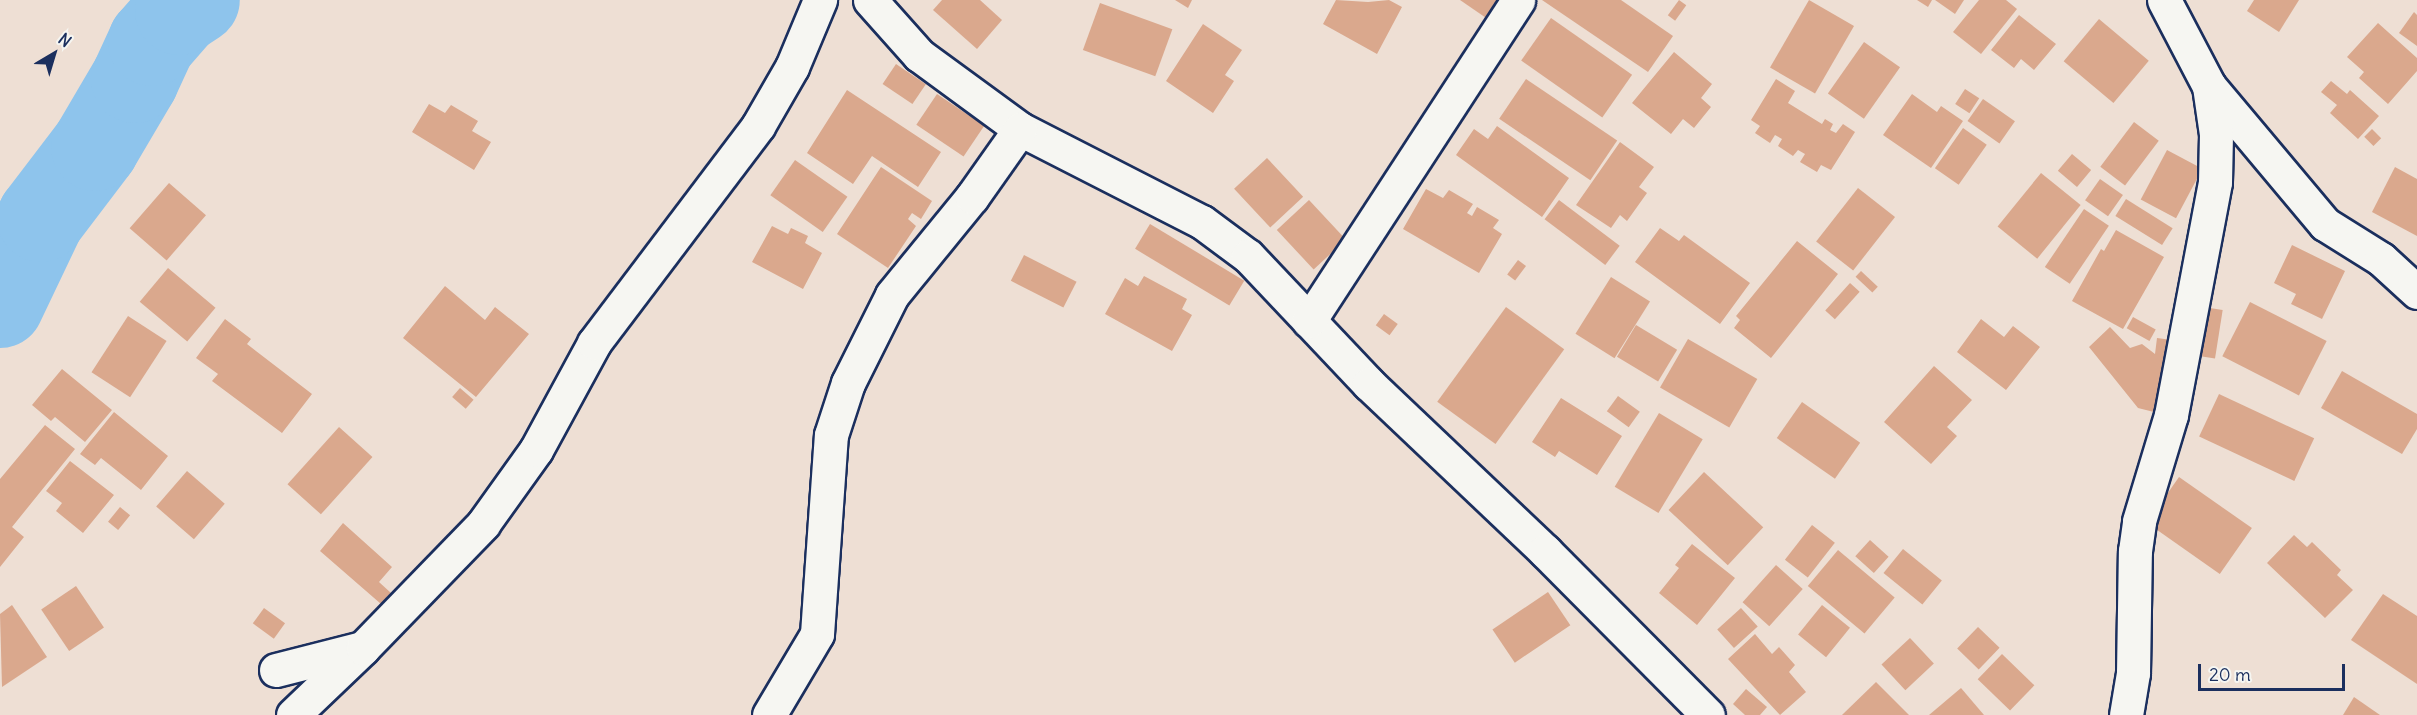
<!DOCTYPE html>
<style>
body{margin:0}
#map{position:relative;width:2417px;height:715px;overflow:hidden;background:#eedfd4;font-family:Delius,sans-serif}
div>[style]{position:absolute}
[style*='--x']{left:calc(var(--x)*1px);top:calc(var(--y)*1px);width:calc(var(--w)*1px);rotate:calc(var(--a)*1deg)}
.river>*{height:88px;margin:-44px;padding:0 44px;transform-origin:44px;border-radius:44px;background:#8ec4ec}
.building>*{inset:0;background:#daa88d;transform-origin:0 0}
.roads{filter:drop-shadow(2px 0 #1b2f5e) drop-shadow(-2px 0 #1b2f5e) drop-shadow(0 2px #1b2f5e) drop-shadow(0 -2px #1b2f5e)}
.minor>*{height:33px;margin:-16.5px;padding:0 16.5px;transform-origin:16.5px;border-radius:16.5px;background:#f6f6f2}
span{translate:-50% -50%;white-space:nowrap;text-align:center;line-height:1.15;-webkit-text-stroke:4.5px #f6f6f2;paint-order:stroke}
.north{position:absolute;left:24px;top:24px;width:60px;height:60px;-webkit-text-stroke:4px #f6f6f2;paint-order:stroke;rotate:38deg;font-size:16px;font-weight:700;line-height:24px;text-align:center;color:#1b2f5e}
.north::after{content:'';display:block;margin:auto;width:21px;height:27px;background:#1b2f5e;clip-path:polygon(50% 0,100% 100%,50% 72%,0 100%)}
.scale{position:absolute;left:2198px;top:664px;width:147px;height:27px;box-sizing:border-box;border:3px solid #1b2f5e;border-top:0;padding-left:8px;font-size:18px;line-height:21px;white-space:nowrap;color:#1b2f5e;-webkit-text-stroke:4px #f6f6f2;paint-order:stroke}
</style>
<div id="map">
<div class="river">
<div style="--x:0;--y:304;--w:95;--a:-64.5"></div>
<div style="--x:41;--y:218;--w:89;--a:-52.7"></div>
<div style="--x:95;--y:147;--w:79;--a:-59.5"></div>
<div style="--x:135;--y:79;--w:41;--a:-65.3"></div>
<div style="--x:152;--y:42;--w:41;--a:-48.9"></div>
<div style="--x:179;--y:11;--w:20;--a:-33"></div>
</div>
<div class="building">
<div style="clip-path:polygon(942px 0,980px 0,1002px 20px,977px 49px,933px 10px)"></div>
<div style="clip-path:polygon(1175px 0,1192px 0,1188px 8px)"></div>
<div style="clip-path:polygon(1336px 0,1368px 2px,1389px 0,1402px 7px,1377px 54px,1323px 24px)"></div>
<div style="clip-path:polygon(1460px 0,1507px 0,1492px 22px)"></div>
<div style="clip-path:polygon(1542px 0,1621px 0,1673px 36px,1648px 72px)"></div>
<div style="left:1679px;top:0;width:9px;height:19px;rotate:36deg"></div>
<div style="left:1809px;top:0;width:52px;height:78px;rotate:30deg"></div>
<div style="clip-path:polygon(1917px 0,1932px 0,1928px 7px)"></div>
<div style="clip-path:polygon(1935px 0,1964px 0,1955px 14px)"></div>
<div style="clip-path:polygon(1979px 0,2006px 0,2017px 9px,1981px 54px,1953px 32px)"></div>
<div style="clip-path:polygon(2254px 0,2299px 0,2279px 32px,2247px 11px)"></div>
<div style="left:1100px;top:3px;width:77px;height:50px;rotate:20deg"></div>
<div style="clip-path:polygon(2414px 12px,2417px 15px,2417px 46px,2399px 33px)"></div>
<div style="clip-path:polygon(2019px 15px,2056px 44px,2034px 70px,2021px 59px,2014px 68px,1991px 50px)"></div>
<div style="left:1551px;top:18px;width:99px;height:52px;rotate:35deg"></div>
<div style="left:2099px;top:19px;width:65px;height:55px;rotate:40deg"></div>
<div style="clip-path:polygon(2378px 23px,2417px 58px,2417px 71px,2388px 104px,2359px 78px,2364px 72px,2347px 57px)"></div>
<div style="clip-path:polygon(1203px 24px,1242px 50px,1225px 75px,1234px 81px,1213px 113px,1166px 81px)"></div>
<div style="left:1864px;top:42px;width:44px;height:63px;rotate:35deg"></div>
<div style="clip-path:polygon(1674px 52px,1712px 84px,1701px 98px,1711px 107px,1694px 128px,1683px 119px,1671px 134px,1632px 103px)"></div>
<div style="left:896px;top:64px;width:36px;height:24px;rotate:34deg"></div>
<div style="left:1526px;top:79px;width:110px;height:48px;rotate:34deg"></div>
<div style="clip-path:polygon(1776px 79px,1795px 91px,1788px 103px,1822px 124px,1825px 119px,1833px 124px,1830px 130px,1836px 133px,1843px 124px,1855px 132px,1831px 170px,1821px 165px,1817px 172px,1800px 162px,1805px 154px,1798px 150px,1793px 156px,1778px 146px,1782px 139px,1775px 135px,1770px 143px,1755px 133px,1760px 126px,1751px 120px)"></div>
<div style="clip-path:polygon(2331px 81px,2347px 94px,2350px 90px,2379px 116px,2358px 139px,2330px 113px,2337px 105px,2321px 92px)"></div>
<div style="left:1965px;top:89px;width:17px;height:18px;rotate:33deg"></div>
<div style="clip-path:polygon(847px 90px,941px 152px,918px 187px,872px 156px,853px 184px,807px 153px)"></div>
<div style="left:937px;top:94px;width:57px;height:37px;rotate:34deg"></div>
<div style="clip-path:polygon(1912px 94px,1937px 112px,1941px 106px,1963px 121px,1931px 168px,1883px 135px)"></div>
<div style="left:1983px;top:99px;width:39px;height:27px;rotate:35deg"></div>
<div style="clip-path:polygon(429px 104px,445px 113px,451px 105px,478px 121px,472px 131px,491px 142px,474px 170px,412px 132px)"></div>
<div style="left:2134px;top:122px;width:31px;height:56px;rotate:37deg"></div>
<div style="clip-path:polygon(1497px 126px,1569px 178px,1542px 217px,1456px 155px,1474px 129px,1488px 139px)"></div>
<div style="left:1963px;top:128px;width:29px;height:49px;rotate:35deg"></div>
<div style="left:2372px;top:129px;width:13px;height:11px;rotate:45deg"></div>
<div style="clip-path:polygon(1620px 142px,1654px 167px,1639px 187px,1647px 193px,1627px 221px,1620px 215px,1611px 228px,1576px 205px)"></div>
<div style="left:2167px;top:150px;width:40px;height:56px;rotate:28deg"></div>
<div style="left:2072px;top:154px;width:25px;height:22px;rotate:40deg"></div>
<div style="left:1267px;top:158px;width:53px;height:45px;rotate:47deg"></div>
<div style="left:795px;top:160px;width:64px;height:43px;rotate:35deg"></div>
<div style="clip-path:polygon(881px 167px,932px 201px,921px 219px,912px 213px,908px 219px,916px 226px,888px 268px,837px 234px)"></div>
<div style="clip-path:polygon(2395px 167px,2417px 179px,2417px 236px,2372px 212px)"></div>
<div style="left:2041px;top:173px;width:51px;height:69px;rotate:39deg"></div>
<div style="left:2100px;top:179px;width:28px;height:26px;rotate:35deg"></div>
<div style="left:169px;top:183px;width:49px;height:60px;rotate:41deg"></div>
<div style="left:1858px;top:188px;width:47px;height:68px;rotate:38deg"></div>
<div style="clip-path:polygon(1426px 189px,1443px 198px,1449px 190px,1473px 204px,1467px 213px,1472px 216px,1477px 207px,1499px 220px,1493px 228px,1502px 234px,1479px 273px,1403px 229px)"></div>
<div style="left:2126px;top:199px;width:55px;height:20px;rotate:32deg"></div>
<div style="left:1309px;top:200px;width:54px;height:44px;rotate:47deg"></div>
<div style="left:1559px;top:200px;width:76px;height:24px;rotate:37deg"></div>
<div style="left:2084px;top:209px;width:30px;height:70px;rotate:34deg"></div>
<div style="left:1150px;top:224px;width:110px;height:29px;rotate:31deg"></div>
<div style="clip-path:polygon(772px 226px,788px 234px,791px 228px,808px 236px,805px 243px,822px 253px,803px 289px,752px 262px)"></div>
<div style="clip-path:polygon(1660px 228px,1679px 241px,1684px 235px,1750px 283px,1720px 324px,1635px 262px)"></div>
<div style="clip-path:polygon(2116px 230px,2164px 257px,2123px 329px,2072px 301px,2101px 249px,2104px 251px)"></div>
<div style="clip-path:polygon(1797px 241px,1838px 274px,1771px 358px,1734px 328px,1740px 320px,1736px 316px)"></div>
<div style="clip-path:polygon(2292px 245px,2345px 271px,2322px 319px,2291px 304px,2296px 294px,2274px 283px)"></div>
<div style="left:1024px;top:255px;width:59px;height:29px;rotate:27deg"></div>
<div style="left:1518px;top:260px;width:10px;height:18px;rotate:37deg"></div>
<div style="left:168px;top:268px;width:62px;height:44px;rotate:40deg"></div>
<div style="left:1861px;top:271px;width:23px;height:8px;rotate:43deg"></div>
<div style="clip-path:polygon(1144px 276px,1187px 299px,1182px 309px,1192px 315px,1172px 351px,1105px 314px,1125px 278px,1138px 286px)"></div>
<div style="left:1611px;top:277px;width:46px;height:67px;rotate:32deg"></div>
<div style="left:1850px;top:283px;width:13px;height:37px;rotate:42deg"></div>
<div style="clip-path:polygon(445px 286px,485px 320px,495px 307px,529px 334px,476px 397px,403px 338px)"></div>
<div style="left:2250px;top:302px;width:86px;height:61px;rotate:27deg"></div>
<div style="left:2197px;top:306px;width:26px;height:49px;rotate:9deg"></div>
<div style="left:1506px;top:307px;width:72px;height:117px;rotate:36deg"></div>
<div style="left:1384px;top:314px;width:17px;height:14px;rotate:36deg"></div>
<div style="left:128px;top:316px;width:46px;height:67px;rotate:33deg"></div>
<div style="left:2133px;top:317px;width:26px;height:13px;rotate:29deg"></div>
<div style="clip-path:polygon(225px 319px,251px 339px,247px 344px,312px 394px,282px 433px,212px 381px,218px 374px,196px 358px)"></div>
<div style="clip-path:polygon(1981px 319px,2004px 337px,2013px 326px,2040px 347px,2006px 390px,1957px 352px)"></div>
<div style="left:1636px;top:325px;width:48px;height:37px;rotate:31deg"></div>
<div style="clip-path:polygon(2110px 327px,2130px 348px,2142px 344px,2155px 354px,2157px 338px,2179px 341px,2162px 414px,2138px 408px,2089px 347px)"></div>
<div style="left:1688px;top:339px;width:80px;height:56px;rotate:30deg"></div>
<div style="clip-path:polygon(1934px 366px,1972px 400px,1947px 427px,1957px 436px,1931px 464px,1884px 422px)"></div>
<div style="clip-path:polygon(62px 369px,112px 410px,85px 442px,55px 417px,51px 421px,32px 405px)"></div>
<div style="clip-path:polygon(2342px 371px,2417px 414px,2417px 429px,2402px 454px,2321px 408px)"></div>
<div style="left:460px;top:388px;width:18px;height:12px;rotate:41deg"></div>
<div style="left:2219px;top:394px;width:105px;height:47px;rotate:25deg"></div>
<div style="left:1618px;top:396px;width:27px;height:19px;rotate:36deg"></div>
<div style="clip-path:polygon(1561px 398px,1622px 436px,1597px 475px,1559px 451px,1555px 457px,1532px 442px)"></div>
<div style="left:1802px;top:402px;width:71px;height:44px;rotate:35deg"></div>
<div style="clip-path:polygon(114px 412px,168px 456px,141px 490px,101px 458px,95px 465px,80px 454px)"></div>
<div style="left:1659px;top:413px;width:51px;height:86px;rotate:31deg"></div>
<div style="clip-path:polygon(45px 425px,75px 449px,12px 527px,24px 537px,0 567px,0 479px)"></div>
<div style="left:339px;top:427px;width:45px;height:77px;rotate:42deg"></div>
<div style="clip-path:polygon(70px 461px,114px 495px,83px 533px,56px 511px,62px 503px,46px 491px)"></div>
<div style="left:187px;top:471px;width:50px;height:47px;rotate:41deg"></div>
<div style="left:1704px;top:472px;width:81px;height:52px;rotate:43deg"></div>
<div style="left:2179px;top:477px;width:89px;height:56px;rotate:35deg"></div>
<div style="left:120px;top:507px;width:13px;height:19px;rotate:39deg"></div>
<div style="clip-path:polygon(343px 523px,392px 567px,379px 582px,391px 593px,381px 604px,320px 551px)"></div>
<div style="left:1812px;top:525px;width:29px;height:44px;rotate:38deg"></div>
<div style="clip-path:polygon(2294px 535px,2307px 547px,2312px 542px,2341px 570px,2337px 575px,2353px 590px,2325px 618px,2267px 563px)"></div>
<div style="left:1870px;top:540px;width:25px;height:22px;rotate:42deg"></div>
<div style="clip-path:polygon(1692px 544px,1735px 578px,1697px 625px,1659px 593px,1679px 568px,1675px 565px)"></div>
<div style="left:1903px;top:549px;width:50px;height:31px;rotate:39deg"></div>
<div style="left:1838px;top:550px;width:74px;height:47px;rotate:40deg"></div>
<div style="left:1776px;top:565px;width:36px;height:50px;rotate:42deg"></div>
<div style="left:76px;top:586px;width:50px;height:42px;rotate:56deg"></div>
<div style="left:1548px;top:592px;width:40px;height:67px;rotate:56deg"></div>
<div style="clip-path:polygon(2383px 594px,2417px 616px,2417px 684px,2351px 640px)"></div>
<div style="clip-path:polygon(12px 605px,47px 657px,2px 687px,0 614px)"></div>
<div style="left:1822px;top:605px;width:36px;height:38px;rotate:39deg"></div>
<div style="left:264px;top:608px;width:26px;height:19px;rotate:36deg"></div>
<div style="left:1741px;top:608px;width:25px;height:32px;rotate:48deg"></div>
<div style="left:1978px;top:627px;width:30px;height:30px;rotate:44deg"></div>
<div style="clip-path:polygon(1755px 634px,1772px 654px,1779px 647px,1795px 665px,1789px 672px,1806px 692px,1780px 715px,1728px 659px)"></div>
<div style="left:1910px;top:638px;width:35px;height:39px;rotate:47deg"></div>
<div style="left:2002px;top:654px;width:45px;height:35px;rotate:44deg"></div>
<div style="clip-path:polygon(1876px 682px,1909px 715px,1842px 715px)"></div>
<div style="clip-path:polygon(1961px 688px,1984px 715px,1929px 715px)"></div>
<div style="clip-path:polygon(1746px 689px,1767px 707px,1760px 715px,1745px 715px,1733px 704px)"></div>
<div style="clip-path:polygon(2354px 697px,2380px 715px,2343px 715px)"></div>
</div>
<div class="roads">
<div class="minor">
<div style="--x:870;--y:0;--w:74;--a:48.3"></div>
<div style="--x:919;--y:55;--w:125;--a:36.2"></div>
<div style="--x:1020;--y:129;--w:204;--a:27.1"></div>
<div style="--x:1202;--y:222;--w:57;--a:36.5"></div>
<div style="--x:1248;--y:256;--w:176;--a:46.6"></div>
<div style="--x:1369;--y:384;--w:243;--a:43.5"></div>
<div style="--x:1545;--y:551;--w:231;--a:45.2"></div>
<div style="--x:2210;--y:87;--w:179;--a:50"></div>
<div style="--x:2325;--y:224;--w:66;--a:32"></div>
<div style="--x:2381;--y:259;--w:49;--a:42.5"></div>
<div style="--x:1309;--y:321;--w:383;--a:-56.9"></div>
<div style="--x:276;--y:670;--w:89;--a:-14.3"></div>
<div style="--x:293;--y:715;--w:97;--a:-43.7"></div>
<div style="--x:363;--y:648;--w:173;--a:-45.9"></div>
<div style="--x:483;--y:524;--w:91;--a:-54.4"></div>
<div style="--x:536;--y:450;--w:122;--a:-61.5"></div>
<div style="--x:594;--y:343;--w:272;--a:-52.9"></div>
<div style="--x:758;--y:126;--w:68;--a:-60"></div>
<div style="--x:792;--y:67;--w:73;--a:-67.3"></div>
<div style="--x:769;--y:715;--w:94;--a:-59.3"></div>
<div style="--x:817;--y:634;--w:199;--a:-86"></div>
<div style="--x:831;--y:435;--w:55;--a:-71.9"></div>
<div style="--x:848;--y:383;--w:98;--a:-63.4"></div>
<div style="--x:892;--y:295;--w:127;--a:-50.8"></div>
<div style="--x:972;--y:197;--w:83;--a:-54.8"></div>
<div style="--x:2126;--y:715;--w:43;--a:-80.5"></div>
<div style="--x:2133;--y:673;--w:122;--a:-89.1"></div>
<div style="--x:2135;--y:551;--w:30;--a:-82"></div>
<div style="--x:2139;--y:521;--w:111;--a:-73.2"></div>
<div style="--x:2171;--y:415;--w:237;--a:-79.3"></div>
<div style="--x:2215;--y:182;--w:48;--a:-88.8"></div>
<div style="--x:2216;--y:134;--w:49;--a:-98.3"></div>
<div style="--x:2209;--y:86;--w:97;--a:-117.6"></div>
</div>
</div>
<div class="north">N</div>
<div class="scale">20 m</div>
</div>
